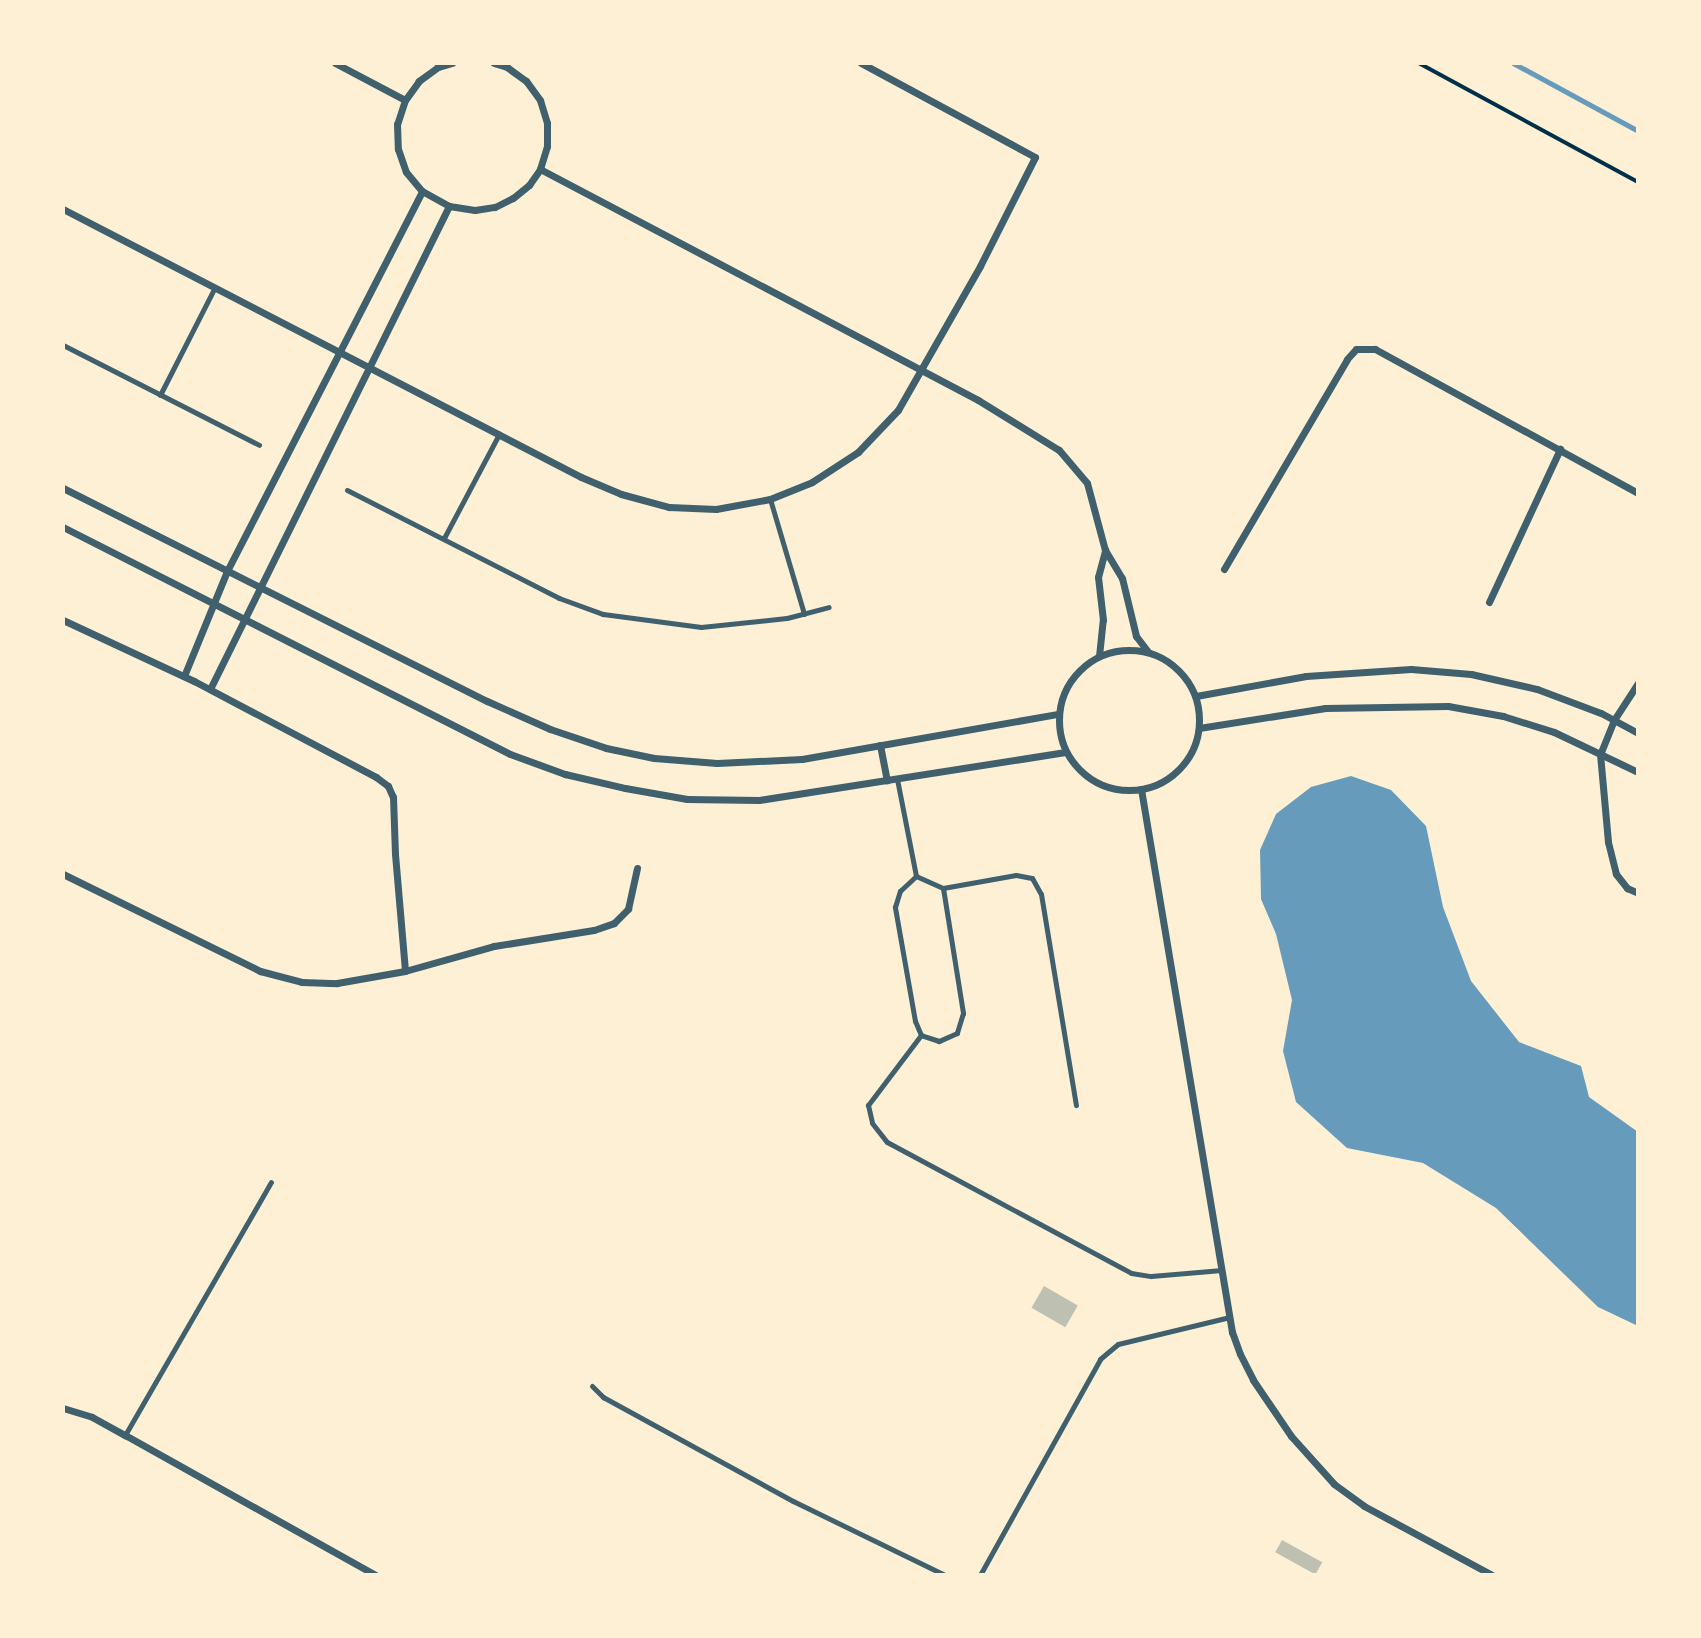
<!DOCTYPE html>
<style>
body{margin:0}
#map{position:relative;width:1701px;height:1638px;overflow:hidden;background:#fdf0d5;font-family:"IBM Plex Sans",sans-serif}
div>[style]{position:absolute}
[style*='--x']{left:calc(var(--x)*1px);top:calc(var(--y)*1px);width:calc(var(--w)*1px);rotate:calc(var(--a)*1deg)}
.water>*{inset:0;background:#669bbc}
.stream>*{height:5px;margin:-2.5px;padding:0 2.5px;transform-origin:2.5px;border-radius:2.5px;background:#669bbc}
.building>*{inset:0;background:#bec0b2;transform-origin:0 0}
.path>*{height:3.5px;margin:-1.75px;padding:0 1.75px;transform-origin:1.75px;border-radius:1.75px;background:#003049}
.service>*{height:5px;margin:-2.5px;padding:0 2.5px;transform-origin:2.5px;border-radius:2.5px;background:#3f606c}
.minor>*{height:7px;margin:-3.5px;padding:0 3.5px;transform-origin:3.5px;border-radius:3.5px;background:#3f606c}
.minor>.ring{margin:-3.5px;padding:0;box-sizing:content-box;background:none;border:7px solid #3f606c;border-radius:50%}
span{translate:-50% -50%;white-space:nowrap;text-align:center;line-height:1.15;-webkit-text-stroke:7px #fdf0d5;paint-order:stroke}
.frame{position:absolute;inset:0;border:65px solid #fdf0d5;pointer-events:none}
</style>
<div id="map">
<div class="water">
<div style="clip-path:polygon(1351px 776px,1391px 790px,1426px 826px,1443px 907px,1471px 981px,1519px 1042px,1581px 1066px,1589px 1097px,1638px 1132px,1638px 1326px,1598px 1307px,1496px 1208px,1423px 1163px,1347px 1148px,1296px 1102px,1283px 1051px,1292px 1000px,1276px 934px,1261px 899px,1260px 850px,1276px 814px,1311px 787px)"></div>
</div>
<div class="stream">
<div style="--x:1513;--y:63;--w:142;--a:28.5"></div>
</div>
<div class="building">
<div style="left:1044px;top:1286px;width:39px;height:25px;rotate:30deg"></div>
<div style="left:1282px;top:1540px;width:46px;height:14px;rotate:29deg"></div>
</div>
<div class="path">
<div style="--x:1419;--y:63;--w:249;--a:28.5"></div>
</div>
<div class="service">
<div style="--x:63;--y:345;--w:220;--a:27"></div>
<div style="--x:160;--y:395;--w:121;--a:-63"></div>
<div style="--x:347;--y:490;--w:238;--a:27"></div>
<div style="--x:559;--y:598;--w:47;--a:20"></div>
<div style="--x:603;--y:614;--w:99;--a:7.6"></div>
<div style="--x:701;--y:627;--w:86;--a:-6"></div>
<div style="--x:787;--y:618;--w:43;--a:-14.7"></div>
<div style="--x:770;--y:499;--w:120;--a:73.5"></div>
<div style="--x:444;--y:538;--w:118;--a:-62.1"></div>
<div style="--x:897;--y:779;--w:99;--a:78.9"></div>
<div style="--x:916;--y:876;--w:30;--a:24"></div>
<div style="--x:943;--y:888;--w:127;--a:80.9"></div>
<div style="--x:963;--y:1013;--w:21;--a:107"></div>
<div style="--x:957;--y:1033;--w:20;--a:156"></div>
<div style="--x:939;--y:1041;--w:19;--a:-162"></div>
<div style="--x:921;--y:1035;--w:15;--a:-113"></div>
<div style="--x:915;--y:1021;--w:116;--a:-100"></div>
<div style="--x:895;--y:907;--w:17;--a:-73"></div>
<div style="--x:900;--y:891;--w:22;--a:-43"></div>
<div style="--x:943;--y:888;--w:74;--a:-10.1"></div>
<div style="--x:1016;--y:875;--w:16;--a:11"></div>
<div style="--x:1032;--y:878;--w:18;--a:61"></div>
<div style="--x:1041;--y:894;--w:214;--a:80.6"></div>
<div style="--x:921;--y:1035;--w:88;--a:127.1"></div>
<div style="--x:868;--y:1105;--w:18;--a:77"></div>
<div style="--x:872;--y:1123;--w:24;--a:52"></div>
<div style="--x:887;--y:1142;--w:277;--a:28.2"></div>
<div style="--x:1131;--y:1273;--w:20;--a:9"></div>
<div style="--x:1151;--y:1276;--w:71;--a:-4.8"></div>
<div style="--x:592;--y:1386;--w:16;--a:45"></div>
<div style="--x:603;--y:1397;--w:217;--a:28.7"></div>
<div style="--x:793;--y:1501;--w:169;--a:26"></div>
<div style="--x:125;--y:1435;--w:292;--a:-60"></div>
<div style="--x:980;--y:1575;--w:247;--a:-60.9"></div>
<div style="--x:1100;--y:1359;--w:23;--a:-40"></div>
<div style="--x:1118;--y:1344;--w:115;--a:-13.6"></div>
</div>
<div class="minor">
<div style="--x:335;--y:63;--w:79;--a:27.9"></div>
<div style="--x:452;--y:63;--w:15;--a:164"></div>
<div style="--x:438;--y:67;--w:24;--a:144"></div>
<div style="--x:419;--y:81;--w:24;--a:126"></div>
<div style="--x:405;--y:100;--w:25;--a:108"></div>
<div style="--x:397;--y:124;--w:25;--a:88"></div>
<div style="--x:398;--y:149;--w:24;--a:71"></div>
<div style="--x:406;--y:172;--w:25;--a:50"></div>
<div style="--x:422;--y:191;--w:31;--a:29"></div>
<div style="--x:449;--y:206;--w:26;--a:9"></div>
<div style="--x:475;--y:210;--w:20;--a:-9"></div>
<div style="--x:495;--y:207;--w:20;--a:-27"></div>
<div style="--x:513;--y:198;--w:21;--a:-39"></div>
<div style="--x:529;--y:185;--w:19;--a:-55"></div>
<div style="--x:540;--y:169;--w:24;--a:-73"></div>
<div style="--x:547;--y:146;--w:23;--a:-90"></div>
<div style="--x:547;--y:123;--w:24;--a:-107"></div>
<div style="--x:540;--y:100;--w:24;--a:-126"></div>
<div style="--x:526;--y:81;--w:24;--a:-144"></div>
<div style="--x:507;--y:67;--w:14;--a:-163"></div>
<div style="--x:540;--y:169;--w:495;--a:27.8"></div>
<div style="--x:978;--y:400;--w:95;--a:31.7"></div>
<div style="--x:1059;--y:450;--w:43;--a:49.7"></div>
<div style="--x:1087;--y:483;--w:69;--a:75"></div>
<div style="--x:1105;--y:550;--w:33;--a:59"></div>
<div style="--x:1122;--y:578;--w:60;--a:76.4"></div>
<div style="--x:1136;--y:636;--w:20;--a:53"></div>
<div style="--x:63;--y:209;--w:583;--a:27.36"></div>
<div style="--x:581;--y:477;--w:43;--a:23"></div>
<div style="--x:621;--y:494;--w:50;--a:15.2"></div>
<div style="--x:669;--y:507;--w:47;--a:2.4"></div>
<div style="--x:716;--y:509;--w:55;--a:-10.5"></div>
<div style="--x:770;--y:499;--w:45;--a:-22"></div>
<div style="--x:812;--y:482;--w:55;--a:-33.1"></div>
<div style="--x:858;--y:452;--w:58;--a:-46.4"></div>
<div style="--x:898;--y:410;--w:166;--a:-60.3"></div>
<div style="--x:980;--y:266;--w:122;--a:-63.2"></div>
<div style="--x:1035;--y:157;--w:198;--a:-151.6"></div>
<div style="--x:63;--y:488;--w:474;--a:26.7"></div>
<div style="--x:487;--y:701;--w:69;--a:24"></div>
<div style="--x:550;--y:729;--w:59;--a:18.7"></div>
<div style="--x:606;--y:748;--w:49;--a:11.8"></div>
<div style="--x:654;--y:758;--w:63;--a:4.5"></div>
<div style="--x:717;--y:763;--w:85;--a:-2.7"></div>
<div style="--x:802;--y:759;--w:260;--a:-10"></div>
<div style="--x:63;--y:527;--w:501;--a:26.92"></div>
<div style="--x:510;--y:754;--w:59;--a:20"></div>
<div style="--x:565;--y:774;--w:62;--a:13.1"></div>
<div style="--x:625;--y:788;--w:63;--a:10.1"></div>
<div style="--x:687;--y:799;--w:72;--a:0.8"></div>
<div style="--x:759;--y:800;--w:310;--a:-8.9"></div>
<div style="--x:1224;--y:569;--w:243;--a:-59.6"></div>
<div style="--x:1347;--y:359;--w:13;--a:-48"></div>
<div style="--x:1356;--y:349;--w:19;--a:0"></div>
<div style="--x:1375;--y:349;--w:300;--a:28.7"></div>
<div style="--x:1489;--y:602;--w:169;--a:-65.1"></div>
<div style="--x:63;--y:620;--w:145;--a:25"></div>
<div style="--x:194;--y:681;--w:206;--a:27.8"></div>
<div style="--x:376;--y:777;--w:15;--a:37"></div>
<div style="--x:388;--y:786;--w:12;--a:66"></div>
<div style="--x:393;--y:797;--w:57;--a:88"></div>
<div style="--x:395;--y:854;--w:117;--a:85.1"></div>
<div class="ring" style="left:1059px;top:650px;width:133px;height:133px"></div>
<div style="--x:1099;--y:656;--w:36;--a:-84"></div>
<div style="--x:1103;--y:620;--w:43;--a:-96.6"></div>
<div style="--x:1098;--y:577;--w:28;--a:-75"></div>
<div style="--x:184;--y:676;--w:113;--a:-67.7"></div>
<div style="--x:227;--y:571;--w:427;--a:-62.8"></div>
<div style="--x:1638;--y:683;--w:44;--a:123"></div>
<div style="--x:1614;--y:720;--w:37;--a:112"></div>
<div style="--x:1600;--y:754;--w:88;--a:84.8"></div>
<div style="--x:1608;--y:842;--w:33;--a:76"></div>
<div style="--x:1616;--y:874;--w:18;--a:52"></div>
<div style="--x:1627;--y:888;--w:12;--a:24"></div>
<div style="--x:210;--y:689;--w:539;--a:-63.67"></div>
<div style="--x:1196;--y:696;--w:112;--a:-10.3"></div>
<div style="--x:1306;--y:676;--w:105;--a:-3.8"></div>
<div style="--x:1411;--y:669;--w:60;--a:4.8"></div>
<div style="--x:1471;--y:674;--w:68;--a:12.8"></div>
<div style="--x:1537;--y:689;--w:68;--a:20.6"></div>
<div style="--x:1601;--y:713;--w:42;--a:28.4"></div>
<div style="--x:1199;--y:728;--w:128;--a:-9"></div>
<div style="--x:1325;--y:708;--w:123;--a:-0.9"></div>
<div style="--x:1448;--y:706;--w:56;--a:10.3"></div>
<div style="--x:1503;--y:716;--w:53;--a:17.4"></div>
<div style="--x:1554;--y:732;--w:93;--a:25.5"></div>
<div style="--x:880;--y:745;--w:36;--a:79"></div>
<div style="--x:1141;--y:789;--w:551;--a:80.49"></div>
<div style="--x:1232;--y:1332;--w:23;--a:70"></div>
<div style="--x:1240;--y:1354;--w:29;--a:63"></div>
<div style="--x:1253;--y:1380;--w:68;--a:55.8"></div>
<div style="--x:1291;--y:1436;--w:64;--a:48.1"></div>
<div style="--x:1334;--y:1484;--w:37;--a:36"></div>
<div style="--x:1364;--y:1506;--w:145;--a:28.3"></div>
<div style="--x:63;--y:874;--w:220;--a:26.2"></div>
<div style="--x:260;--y:971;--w:43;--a:14.7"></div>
<div style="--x:302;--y:982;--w:35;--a:2"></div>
<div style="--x:337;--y:983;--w:69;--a:-10"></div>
<div style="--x:405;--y:971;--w:92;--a:-15.7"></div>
<div style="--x:494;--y:946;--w:101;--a:-9.1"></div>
<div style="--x:594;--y:930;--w:21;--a:-19"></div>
<div style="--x:614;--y:923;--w:20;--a:-45"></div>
<div style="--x:628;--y:909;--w:42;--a:-77.6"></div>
<div style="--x:63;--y:1408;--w:30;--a:17"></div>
<div style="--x:92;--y:1417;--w:38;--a:29"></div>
<div style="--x:125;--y:1435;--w:287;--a:29.2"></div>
</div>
<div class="frame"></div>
</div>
